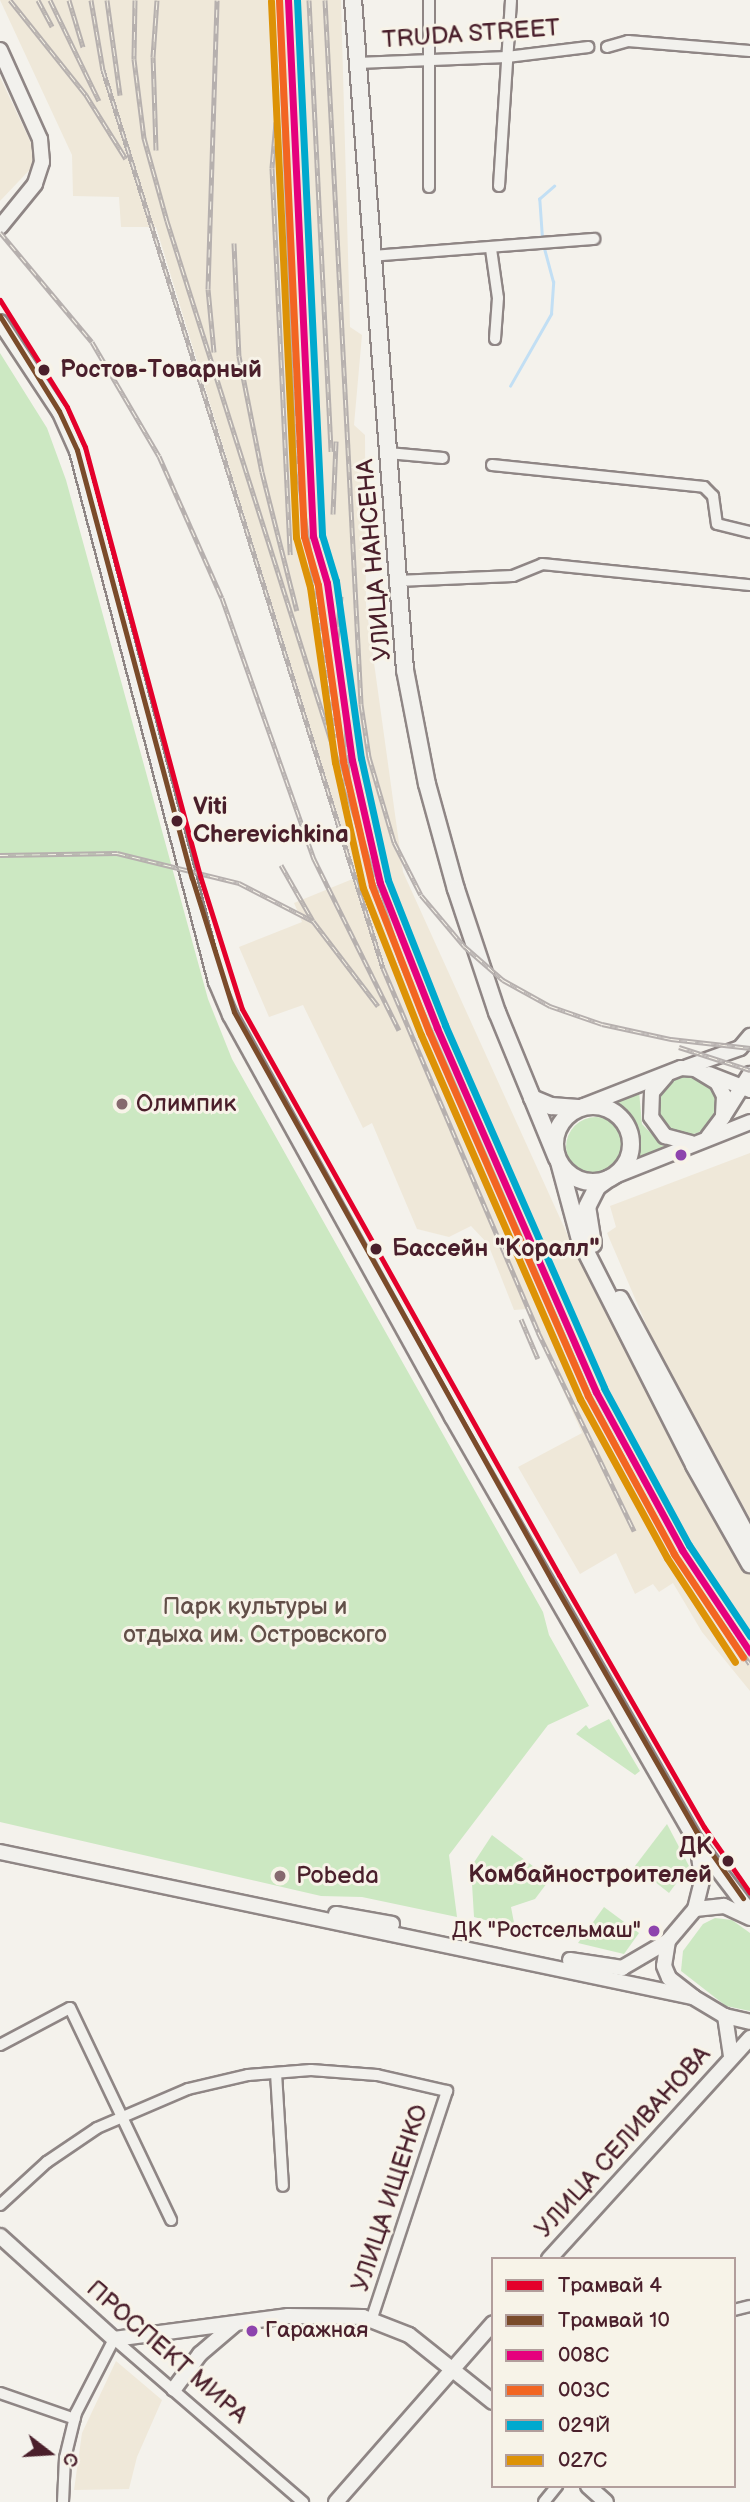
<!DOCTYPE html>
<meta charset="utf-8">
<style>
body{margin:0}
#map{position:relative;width:750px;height:2502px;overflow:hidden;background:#f4f2ec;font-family:"Balsamiq Sans",sans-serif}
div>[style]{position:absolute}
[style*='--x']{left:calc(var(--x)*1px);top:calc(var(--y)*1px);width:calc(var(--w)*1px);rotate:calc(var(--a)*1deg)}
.built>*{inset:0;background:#efe8d9}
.green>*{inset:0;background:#cce8c2}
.round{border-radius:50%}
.stream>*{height:2.5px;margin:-1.25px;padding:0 1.25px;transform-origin:1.25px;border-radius:1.25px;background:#c2dff4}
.roads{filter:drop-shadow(2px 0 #8f8685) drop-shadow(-2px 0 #8f8685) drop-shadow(0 2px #8f8685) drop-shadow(0 -2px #8f8685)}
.street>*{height:10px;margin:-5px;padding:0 5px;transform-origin:5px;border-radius:5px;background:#f2f1ed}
.secondary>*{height:14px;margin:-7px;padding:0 7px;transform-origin:7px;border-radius:7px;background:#f2f1ed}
.primary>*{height:16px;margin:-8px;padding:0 8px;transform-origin:8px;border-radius:8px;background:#f2f1ed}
.primary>.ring{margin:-8px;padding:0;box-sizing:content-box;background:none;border:16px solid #f2f1ed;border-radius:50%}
.rail>*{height:5px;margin-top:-2.5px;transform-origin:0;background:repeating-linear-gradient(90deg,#f7f3e8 0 8px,#b6b0ae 0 16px);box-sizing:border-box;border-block:2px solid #b6b0ae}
.rail-1>*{height:7px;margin:-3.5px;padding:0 3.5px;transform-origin:3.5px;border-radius:3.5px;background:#e5007d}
.rail-2>*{height:7px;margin:-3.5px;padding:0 3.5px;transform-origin:3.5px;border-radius:3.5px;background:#f26522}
.rail-3>*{height:7px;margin:-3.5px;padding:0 3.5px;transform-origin:3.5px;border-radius:3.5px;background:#00a9ce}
.rail-4>*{height:7px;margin:-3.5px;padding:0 3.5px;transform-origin:3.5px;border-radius:3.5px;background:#dd9206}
.tram-1>*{height:5px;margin:-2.5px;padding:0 2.5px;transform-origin:2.5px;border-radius:2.5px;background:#e4002b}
.tram-2>*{height:5px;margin:-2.5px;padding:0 2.5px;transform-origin:2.5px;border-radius:2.5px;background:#7a4b2a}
.dots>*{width:19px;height:19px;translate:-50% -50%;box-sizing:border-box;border:4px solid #f7f3e8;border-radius:50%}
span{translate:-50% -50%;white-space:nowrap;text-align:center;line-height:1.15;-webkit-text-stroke:6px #f7f3e8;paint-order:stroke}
.bus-label{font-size:22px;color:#4a1f2b}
.right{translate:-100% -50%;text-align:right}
.left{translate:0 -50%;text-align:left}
.street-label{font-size:24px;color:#4a1f2b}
.stop-label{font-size:24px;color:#4a1f2b;font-weight:700}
.poi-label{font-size:24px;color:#4a1f2b}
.park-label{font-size:24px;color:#624f48}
.legend{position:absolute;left:491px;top:2257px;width:245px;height:231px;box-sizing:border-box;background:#f7f3e8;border:2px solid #b29e9c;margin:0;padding:9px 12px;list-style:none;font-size:21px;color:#4a1f2b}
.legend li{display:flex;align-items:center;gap:14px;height:35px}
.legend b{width:35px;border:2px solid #b29e9c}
.north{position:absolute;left:14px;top:2418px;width:70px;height:70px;-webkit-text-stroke:5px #f7f3e8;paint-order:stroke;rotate:107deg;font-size:19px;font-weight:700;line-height:28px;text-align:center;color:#4a1f2b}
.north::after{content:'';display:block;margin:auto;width:24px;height:32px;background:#4a1f2b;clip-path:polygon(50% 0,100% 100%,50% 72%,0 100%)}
</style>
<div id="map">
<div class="built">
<div style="clip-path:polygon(0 0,341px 0,350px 327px,362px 335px,354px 425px,365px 435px,366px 605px,403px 872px,569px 1238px,750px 1571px,750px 1691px,702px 1632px,673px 1583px,659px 1592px,653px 1584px,635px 1594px,616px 1553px,580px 1574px,518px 1467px,582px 1433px,527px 1309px,514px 1310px,488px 1244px,471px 1226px,449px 1237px,417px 1229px,372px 1123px,363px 1128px,303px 1005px,269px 1017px,239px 947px,302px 922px,294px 903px,355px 878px,156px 227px,121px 227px,119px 197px,73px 196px,72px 155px)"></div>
<div style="clip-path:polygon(0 77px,39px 160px,0 201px)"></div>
<div style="clip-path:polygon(750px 1153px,750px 1518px,667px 1373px,607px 1233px,616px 1227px,610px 1206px)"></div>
<div style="clip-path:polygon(116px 2361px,162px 2400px,137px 2457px,129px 2489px,74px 2490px,82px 2433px)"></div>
</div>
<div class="green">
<div style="clip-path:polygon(0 353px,47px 428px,66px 480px,208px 999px,232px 1059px,543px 1612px,549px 1635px,589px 1706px,548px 1725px,449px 1855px,457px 1917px,362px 1897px,321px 1896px,0 1822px)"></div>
<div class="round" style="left:656px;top:1075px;width:60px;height:60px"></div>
<div style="clip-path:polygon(639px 1091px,642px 1124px,665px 1148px,640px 1160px,637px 1126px,614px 1103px)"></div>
<div class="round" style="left:566px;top:1117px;width:60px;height:60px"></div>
<div style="clip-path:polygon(609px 1719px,640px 1771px,635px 1775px,576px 1734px,586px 1725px,589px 1729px)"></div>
<div style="clip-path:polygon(667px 1824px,689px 1866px,669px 1893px,635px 1866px)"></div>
<div style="clip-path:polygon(492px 1835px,550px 1879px,535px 1899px,511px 1907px,515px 1928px,474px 1917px,471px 1867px)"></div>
<div style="clip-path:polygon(604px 1907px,639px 1933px,624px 1954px,578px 1943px)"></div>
<div style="clip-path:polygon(715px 1918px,732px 1920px,750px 1933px,750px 2011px,726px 2006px,681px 1971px,683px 1951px,703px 1924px)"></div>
</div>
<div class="stream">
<div style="--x:542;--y:238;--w:39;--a:-94"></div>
<div style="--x:539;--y:199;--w:20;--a:-41"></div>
<div style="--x:510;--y:386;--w:83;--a:-60.3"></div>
<div style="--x:551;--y:314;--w:32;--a:-86"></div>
<div style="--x:553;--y:282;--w:38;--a:-105"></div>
</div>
<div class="roads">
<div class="street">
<div style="--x:429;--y:0;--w:187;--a:90"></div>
<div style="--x:607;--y:47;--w:22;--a:-16"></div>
<div style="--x:628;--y:41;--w:122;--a:4.7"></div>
<div style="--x:357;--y:63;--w:150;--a:-2.3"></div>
<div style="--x:507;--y:57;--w:82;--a:-7"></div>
<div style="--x:499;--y:186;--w:186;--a:-86.3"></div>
<div style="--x:491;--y:249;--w:49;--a:81.9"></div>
<div style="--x:498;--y:298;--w:41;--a:94.2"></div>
<div style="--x:371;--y:256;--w:224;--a:-4.4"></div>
<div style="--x:388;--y:453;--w:55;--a:5.2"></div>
<div style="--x:492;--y:465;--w:213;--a:5.9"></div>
<div style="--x:704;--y:487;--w:13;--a:45"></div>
<div style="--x:713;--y:496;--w:28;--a:82"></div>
<div style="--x:717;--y:524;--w:34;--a:14"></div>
<div style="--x:397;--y:581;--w:116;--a:-2.5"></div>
<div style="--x:513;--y:576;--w:31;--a:-22"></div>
<div style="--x:542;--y:564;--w:209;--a:5.8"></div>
<div style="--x:0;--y:2045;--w:79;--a:-27.9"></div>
<div style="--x:70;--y:2008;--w:235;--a:64.5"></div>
<div style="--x:276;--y:2073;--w:113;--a:86.5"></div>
<div style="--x:0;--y:2205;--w:64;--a:-42.5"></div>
<div style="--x:47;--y:2162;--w:60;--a:-34.2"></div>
<div style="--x:97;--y:2128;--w:99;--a:-23.2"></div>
<div style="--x:188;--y:2089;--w:62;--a:-13.1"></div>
<div style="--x:248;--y:2075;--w:63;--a:-4.5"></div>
<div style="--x:311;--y:2070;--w:66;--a:4.3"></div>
<div style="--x:377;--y:2075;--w:72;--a:12.9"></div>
<div style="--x:447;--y:2091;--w:239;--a:108.3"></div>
<div style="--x:734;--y:2310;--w:16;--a:-14"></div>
<div style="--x:0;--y:2393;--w:79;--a:19.1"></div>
<div style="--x:63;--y:2502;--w:44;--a:-87.4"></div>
<div style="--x:65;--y:2458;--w:46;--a:-76.3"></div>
<div style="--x:76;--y:2413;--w:83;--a:-62.8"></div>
<div style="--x:114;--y:2339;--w:250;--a:40.8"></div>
<div style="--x:544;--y:2502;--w:21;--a:-51"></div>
</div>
<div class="secondary">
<div style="--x:0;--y:50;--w:98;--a:65.8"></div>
<div style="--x:40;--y:139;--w:23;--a:85"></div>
<div style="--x:42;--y:162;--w:23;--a:108"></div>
<div style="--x:35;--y:184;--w:55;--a:129.1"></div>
<div style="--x:0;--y:322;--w:109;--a:56.6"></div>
<div style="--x:60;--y:413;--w:42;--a:65.9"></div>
<div style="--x:77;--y:451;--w:549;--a:75.33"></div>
<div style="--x:216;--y:982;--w:36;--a:67"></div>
<div style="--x:230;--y:1015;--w:459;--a:61.1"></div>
<div style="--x:452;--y:1417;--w:489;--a:60.1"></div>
<div style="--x:696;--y:1841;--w:89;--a:52.7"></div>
<div style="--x:687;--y:1067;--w:56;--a:-19.7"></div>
<div style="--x:740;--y:1048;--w:16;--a:-50"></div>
<div style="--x:709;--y:1074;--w:44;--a:21.3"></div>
<div style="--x:666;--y:1076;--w:21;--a:131"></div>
<div style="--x:652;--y:1092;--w:25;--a:92"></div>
<div style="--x:651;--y:1117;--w:24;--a:54"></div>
<div style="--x:665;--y:1136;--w:27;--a:15"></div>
<div style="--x:581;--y:1107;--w:107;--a:-21.3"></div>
<div style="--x:681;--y:1068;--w:14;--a:4"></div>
<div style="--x:695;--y:1069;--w:26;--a:31"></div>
<div style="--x:717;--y:1082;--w:16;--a:63"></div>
<div style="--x:724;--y:1096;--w:21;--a:93"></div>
<div style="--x:723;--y:1117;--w:25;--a:127"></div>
<div style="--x:723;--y:1117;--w:51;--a:-57.9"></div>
<div style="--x:612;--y:1177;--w:149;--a:-21.7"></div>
<div style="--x:0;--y:1852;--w:708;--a:11.82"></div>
<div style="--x:695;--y:1909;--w:30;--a:-76"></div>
<div style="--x:702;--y:1880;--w:31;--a:-97"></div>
<div style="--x:336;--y:1914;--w:57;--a:10.1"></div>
<div style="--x:750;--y:1918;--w:29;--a:-155"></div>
<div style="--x:724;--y:1906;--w:29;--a:174"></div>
<div style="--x:695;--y:1909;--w:42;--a:130.2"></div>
<div style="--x:668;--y:1941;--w:25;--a:99"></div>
<div style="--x:664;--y:1966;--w:13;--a:67"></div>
<div style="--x:669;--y:1978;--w:31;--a:38"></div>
<div style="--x:693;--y:1997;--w:37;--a:31"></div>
<div style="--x:725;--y:2016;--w:26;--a:13"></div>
<div style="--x:570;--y:1960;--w:53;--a:8.7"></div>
<div style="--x:622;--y:1968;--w:53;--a:-30.4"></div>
<div style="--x:725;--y:2016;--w:40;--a:81.5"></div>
<div style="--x:0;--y:2236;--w:154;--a:42.1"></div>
<div style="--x:114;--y:2339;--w:176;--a:-7.5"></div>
<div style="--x:288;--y:2316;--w:75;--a:0.8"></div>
<div style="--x:363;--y:2317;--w:49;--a:21.4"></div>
<div style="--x:409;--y:2335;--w:107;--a:38.6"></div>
<div style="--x:549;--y:2259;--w:299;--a:-47.7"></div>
<div style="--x:174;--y:2389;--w:44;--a:-53.4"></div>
<div style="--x:200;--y:2354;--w:46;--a:-40.6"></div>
<div style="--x:588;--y:2486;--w:24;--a:42"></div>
<div style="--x:336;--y:2502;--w:238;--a:-48.7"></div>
</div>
<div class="primary">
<div style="--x:353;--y:0;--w:672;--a:85.56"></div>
<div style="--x:405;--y:670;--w:116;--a:79.1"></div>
<div style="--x:427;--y:784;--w:109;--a:74.6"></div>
<div style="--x:456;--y:889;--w:130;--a:71.6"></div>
<div style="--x:497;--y:1012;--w:158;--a:67.7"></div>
<div style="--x:532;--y:1098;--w:21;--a:23"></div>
<div style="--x:551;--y:1106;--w:27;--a:4"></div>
<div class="ring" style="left:555px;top:1106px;width:60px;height:60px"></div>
<div style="--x:559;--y:1162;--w:81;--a:74.9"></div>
<div style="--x:580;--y:1240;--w:252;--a:63.1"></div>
<div style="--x:694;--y:1465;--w:114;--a:60.5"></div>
<div style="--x:593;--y:1244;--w:37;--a:-99"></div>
<div style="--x:587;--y:1207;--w:22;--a:-63"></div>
<div style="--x:597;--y:1187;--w:14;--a:-36"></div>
<div style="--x:620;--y:1299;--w:275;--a:61.8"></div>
</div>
</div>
<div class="rail">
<div style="--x:10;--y:0;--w:122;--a:51.3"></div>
<div style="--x:86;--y:95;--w:75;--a:58"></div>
<div style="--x:38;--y:0;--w:30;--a:62"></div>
<div style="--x:50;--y:0;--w:112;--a:64.1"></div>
<div style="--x:69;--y:0;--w:49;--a:73.4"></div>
<div style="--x:91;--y:0;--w:71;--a:80.3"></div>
<div style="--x:103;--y:70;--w:941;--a:72.68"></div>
<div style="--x:383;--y:968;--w:396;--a:66.9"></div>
<div style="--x:538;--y:1332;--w:221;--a:64.2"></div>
<div style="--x:107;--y:0;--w:96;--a:82.2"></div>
<div style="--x:135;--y:0;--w:59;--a:91"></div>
<div style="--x:134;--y:59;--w:80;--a:82.8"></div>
<div style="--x:144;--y:138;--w:86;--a:74.5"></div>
<div style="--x:167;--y:221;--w:777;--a:72.47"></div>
<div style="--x:401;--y:962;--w:473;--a:66.5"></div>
<div style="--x:590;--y:1396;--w:180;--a:61.9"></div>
<div style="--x:675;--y:1555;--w:132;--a:55.5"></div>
<div style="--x:279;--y:0;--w:472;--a:87.7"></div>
<div style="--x:298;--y:472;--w:268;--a:81.8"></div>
<div style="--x:309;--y:0;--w:452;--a:87.2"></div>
<div style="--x:325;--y:0;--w:705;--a:87.07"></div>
<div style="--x:361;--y:704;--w:54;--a:81.4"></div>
<div style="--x:369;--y:757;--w:89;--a:73.6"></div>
<div style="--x:394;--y:842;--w:59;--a:63"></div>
<div style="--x:421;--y:895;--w:67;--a:49.9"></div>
<div style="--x:464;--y:946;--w:52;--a:41.1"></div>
<div style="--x:503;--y:980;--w:54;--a:29"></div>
<div style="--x:550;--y:1006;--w:55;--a:19.1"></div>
<div style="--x:602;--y:1024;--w:71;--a:12.3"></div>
<div style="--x:671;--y:1039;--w:80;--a:6.5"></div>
<div style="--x:276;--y:122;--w:46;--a:95"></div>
<div style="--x:272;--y:168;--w:387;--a:87.3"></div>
<div style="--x:156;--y:150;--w:93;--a:-91.8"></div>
<div style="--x:153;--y:57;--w:57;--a:-86"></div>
<div style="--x:0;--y:232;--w:143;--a:50.1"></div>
<div style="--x:92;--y:342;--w:132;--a:59.6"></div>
<div style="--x:159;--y:456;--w:155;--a:66.1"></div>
<div style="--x:222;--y:598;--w:277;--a:70.6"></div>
<div style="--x:314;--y:859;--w:191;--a:63.6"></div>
<div style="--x:234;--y:243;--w:113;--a:87.5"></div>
<div style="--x:239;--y:356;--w:118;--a:78.8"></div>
<div style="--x:262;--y:472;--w:143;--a:75.9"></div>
<div style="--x:214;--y:352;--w:63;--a:-95.4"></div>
<div style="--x:208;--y:289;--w:289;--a:-88.2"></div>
<div style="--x:333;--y:514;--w:73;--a:-87.6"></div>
<div style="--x:336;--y:650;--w:54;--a:-84.7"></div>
<div style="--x:346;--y:715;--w:69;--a:88.3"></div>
<div style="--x:0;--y:855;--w:117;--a:-1"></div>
<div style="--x:117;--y:853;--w:126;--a:13.8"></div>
<div style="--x:239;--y:883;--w:83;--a:27.2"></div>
<div style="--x:281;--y:865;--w:64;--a:60.3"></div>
<div style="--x:313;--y:921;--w:107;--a:52.6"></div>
<div style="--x:679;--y:1047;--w:75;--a:17.9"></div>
<div style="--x:521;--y:1319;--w:43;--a:67"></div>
</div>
<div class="rail-1">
<div style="--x:288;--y:0;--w:537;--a:87.33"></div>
<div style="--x:313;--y:536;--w:49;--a:73.4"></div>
<div style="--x:327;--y:583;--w:179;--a:82"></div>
<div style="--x:352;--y:760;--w:126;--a:77.2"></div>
<div style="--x:380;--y:883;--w:156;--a:68.5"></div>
<div style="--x:437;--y:1028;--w:397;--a:66.4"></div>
<div style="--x:596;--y:1392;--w:180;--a:61.4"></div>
<div style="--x:682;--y:1550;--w:123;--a:56.3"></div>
</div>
<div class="rail-2">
<div style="--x:279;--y:0;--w:537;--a:87.33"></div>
<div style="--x:304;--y:536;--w:51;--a:74.1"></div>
<div style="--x:318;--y:585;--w:178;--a:81.9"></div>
<div style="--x:343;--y:761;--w:128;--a:76.9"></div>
<div style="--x:372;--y:886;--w:157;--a:68.7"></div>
<div style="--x:429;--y:1032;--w:397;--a:66.4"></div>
<div style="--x:588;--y:1396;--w:180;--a:61.4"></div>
<div style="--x:674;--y:1554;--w:124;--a:56.2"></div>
</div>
<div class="rail-3">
<div style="--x:297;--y:0;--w:536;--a:87.32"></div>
<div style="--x:322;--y:535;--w:48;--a:73.1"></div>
<div style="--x:336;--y:581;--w:179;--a:82"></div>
<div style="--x:361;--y:758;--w:125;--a:77.5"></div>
<div style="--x:388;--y:880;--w:156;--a:68.5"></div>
<div style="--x:445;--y:1025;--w:396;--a:66.3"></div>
<div style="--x:604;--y:1388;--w:179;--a:61.6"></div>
<div style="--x:689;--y:1545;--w:110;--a:56.2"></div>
</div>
<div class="rail-4">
<div style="--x:271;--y:1;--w:537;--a:87.33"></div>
<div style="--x:296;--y:537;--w:52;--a:74.4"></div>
<div style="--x:310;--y:587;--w:177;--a:81.9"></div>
<div style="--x:335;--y:762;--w:129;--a:77.5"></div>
<div style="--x:363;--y:888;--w:158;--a:68.5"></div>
<div style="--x:421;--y:1035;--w:397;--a:66.4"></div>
<div style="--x:580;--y:1399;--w:181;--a:61.3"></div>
<div style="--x:667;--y:1558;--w:124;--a:56.8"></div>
</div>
<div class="tram-1">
<div style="--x:0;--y:300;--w:126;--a:57.9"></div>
<div style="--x:67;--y:407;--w:44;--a:65.8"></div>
<div style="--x:85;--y:447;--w:444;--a:75"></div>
<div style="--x:200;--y:876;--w:139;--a:72.5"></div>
<div style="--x:242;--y:1009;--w:649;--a:60.75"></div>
<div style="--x:559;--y:1575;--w:291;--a:60.1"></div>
<div style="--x:704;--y:1827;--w:80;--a:55.1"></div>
</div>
<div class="tram-2">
<div style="--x:0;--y:316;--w:112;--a:58.2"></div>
<div style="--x:59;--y:411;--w:43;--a:65.2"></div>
<div style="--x:77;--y:450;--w:443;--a:75"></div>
<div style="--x:192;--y:878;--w:140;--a:72.6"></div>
<div style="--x:234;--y:1012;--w:650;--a:60.79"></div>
<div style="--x:551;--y:1579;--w:291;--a:60.1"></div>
<div style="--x:696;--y:1831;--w:82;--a:55"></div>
</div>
<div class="dots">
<div style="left:44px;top:370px;background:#4a1f2b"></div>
<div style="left:177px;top:821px;background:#4a1f2b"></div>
<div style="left:122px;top:1104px;background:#86696f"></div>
<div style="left:681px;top:1155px;background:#8e44ad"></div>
<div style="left:376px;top:1249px;background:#4a1f2b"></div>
<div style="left:728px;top:1861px;background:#4a1f2b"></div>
<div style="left:280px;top:1876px;background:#86696f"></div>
<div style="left:654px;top:1931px;background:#8e44ad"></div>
<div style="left:252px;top:2331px;background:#8e44ad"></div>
</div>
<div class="bus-label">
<span class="right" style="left:641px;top:1931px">ДК "Ростсельмаш"</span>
<span class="left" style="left:265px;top:2331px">Гаражная</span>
</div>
<div class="street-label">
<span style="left:471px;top:34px;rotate:-4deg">TRUDA STREET</span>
<span style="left:374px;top:560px;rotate:-95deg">УЛИЦА НАНСЕНА</span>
<span style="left:623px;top:2142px;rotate:-48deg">УЛИЦА СЕЛИВАНОВА</span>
<span style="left:390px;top:2198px;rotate:-72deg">УЛИЦА ИЩЕНКО</span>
<span style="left:167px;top:2352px;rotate:41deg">ПРОСПЕКТ МИРА</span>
</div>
<div class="stop-label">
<span class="left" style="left:60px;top:370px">Ростов-Товарный</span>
<span class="left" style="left:193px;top:821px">Viti<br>Cherevichkina</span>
<span class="left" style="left:392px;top:1249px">Бассейн "Коралл"</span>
<span class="right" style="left:712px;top:1861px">ДК<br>Комбайностроителей</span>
</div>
<div class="poi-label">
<span class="left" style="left:136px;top:1104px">Олимпик</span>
<span class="left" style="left:296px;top:1876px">Pobeda</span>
</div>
<div class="park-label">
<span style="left:255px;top:1621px">Парк культуры и<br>отдыха им. Островского</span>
</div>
<ul class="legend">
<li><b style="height:9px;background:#e4002b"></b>Трамвай 4</li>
<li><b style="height:9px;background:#7a4b2a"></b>Трамвай 10</li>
<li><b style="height:9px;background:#e5007d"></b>008С</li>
<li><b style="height:9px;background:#f26522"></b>003С</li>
<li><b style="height:9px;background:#00a9ce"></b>029Й</li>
<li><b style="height:9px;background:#dd9206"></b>027С</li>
</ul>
<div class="north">С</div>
</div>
